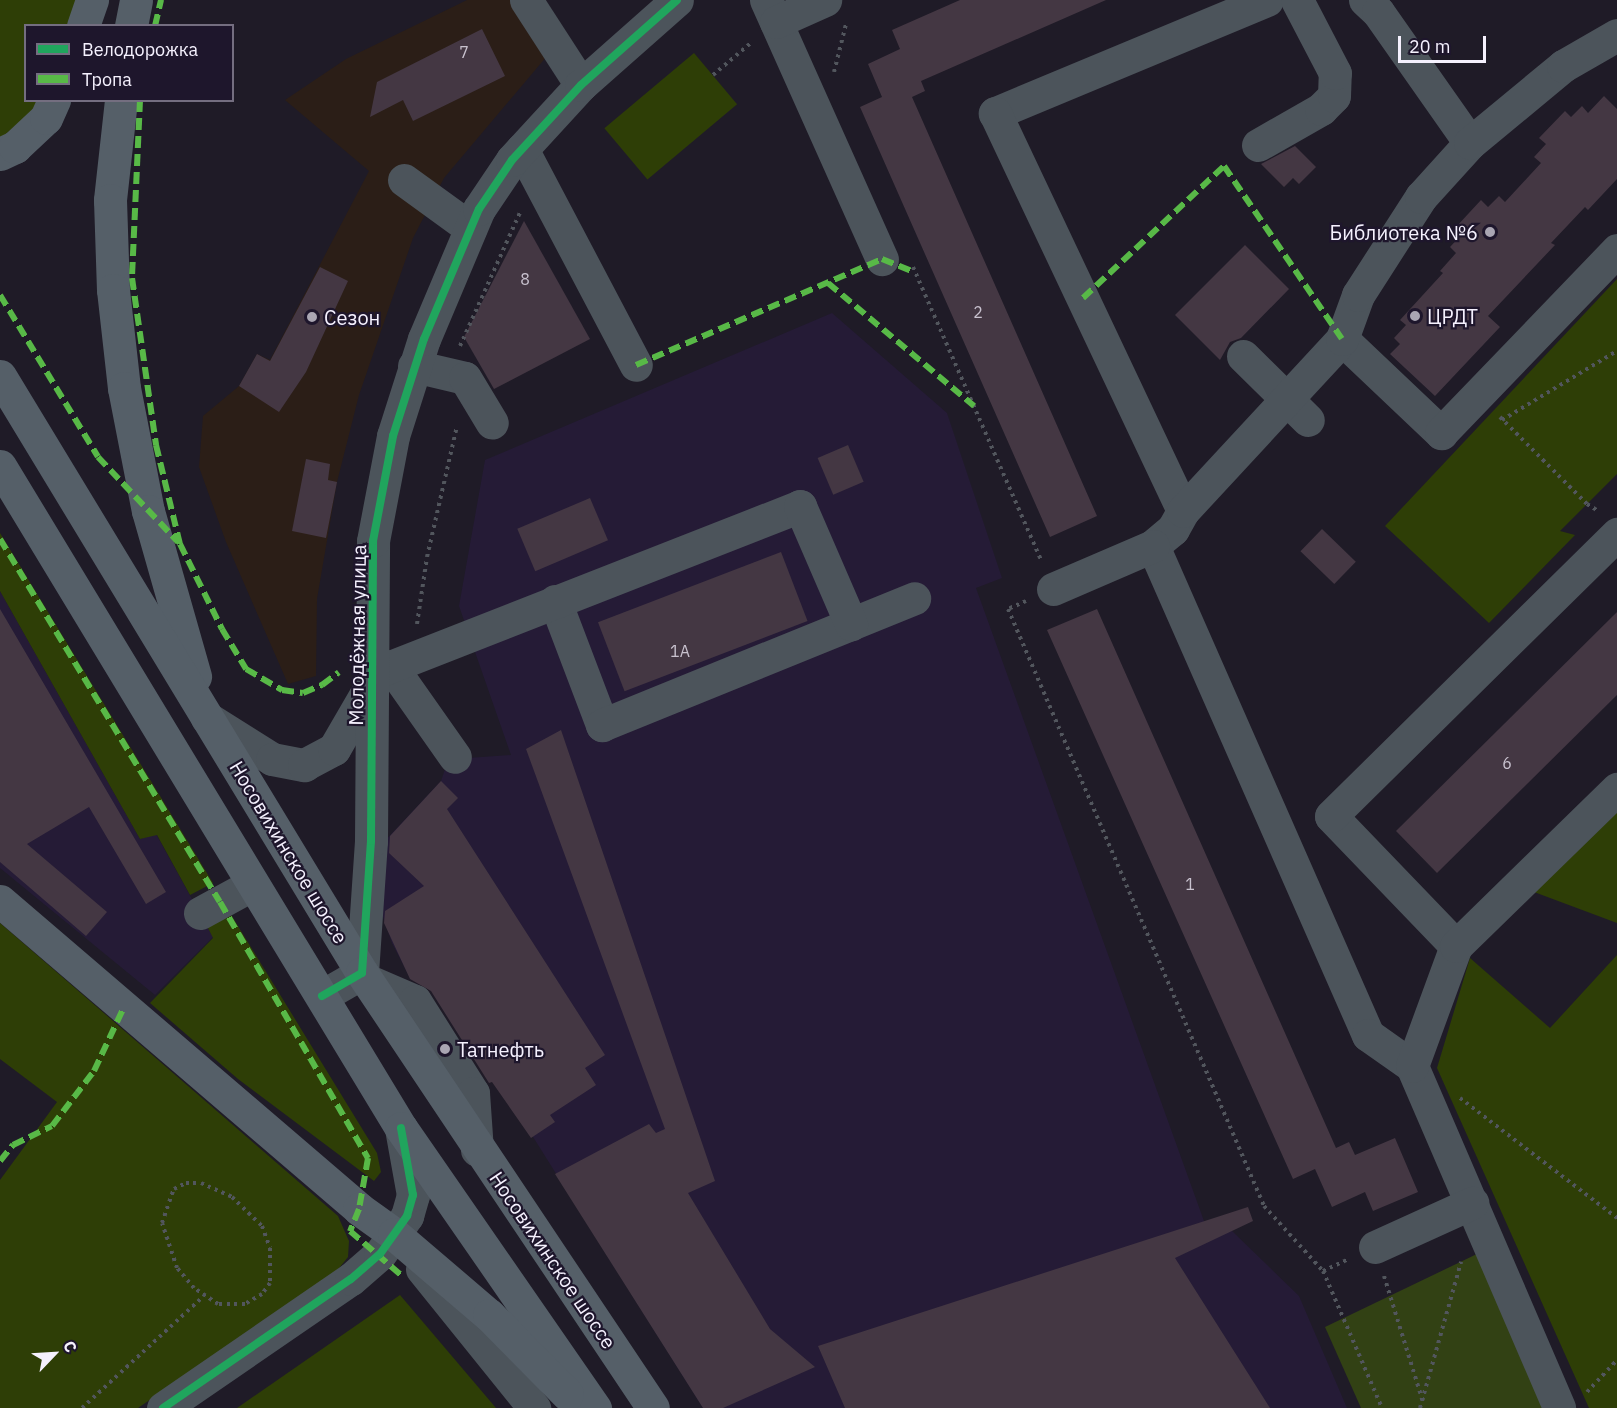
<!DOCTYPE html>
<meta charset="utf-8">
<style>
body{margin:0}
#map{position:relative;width:1617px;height:1408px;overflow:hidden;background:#1f1b27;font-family:"IBM Plex Sans",sans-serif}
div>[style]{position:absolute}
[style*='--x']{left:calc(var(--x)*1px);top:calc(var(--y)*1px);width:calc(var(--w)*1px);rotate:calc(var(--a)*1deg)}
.commercial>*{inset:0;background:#2b1e17}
.built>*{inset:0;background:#251b36}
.green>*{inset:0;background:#2e3e06;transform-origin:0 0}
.forest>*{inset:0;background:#324114}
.building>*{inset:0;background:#443743;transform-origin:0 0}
.path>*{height:4px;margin-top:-2px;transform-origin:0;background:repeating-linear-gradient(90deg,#52565d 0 3px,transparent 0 7.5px)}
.minor>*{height:33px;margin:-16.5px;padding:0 16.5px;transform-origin:16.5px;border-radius:16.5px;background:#4c545b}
.major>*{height:33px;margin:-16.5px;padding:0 16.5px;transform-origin:16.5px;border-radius:16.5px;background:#555f68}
.quiet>*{height:6px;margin-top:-3px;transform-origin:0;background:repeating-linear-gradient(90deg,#58b947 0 12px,transparent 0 18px)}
.cycleway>*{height:8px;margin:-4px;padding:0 4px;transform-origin:4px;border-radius:4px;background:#20a55d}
.dots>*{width:16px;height:16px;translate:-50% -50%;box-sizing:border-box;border:3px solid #1e162c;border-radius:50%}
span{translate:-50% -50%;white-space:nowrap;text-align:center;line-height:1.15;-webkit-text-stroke:4.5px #1e162c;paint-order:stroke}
.number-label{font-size:16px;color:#c9c2cf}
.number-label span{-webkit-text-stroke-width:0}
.poi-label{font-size:20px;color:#f5f1fe}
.right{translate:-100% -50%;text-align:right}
.left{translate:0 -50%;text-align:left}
.street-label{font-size:20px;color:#f5f1fe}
.legend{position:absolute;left:24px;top:24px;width:210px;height:78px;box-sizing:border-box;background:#1e162c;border:2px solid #746e80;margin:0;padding:8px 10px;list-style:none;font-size:18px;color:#f5f1fe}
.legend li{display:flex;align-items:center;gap:12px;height:30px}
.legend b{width:30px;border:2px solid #746e80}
.north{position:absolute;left:24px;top:1324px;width:60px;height:60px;-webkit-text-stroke:4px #1e162c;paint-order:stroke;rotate:65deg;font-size:16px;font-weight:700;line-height:24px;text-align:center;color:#f5f1fe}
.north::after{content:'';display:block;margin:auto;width:21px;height:27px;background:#f5f1fe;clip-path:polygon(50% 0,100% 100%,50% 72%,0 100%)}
.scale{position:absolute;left:1398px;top:36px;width:88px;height:27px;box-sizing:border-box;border:3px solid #f5f1fe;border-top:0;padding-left:8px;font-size:18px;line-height:21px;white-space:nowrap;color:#f5f1fe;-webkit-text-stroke:4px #1e162c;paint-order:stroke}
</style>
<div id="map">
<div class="commercial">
<div style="clip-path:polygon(467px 0,511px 0,547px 56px,444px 178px,413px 238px,359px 395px,337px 482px,317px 599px,316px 676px,288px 684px,226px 542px,199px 467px,203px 416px,239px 386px,257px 354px,270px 360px,369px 171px,285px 100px,346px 59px)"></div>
</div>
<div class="built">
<div style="clip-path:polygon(832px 313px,947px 413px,1002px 578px,976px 588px,1204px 1221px,1229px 1228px,1299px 1296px,1347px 1408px,703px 1408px,439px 987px,409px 976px,392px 943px,382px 914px,381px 845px,441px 781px,446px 766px,468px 758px,511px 755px,459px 606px,485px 460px)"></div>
<div style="clip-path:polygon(0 591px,140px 839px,156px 834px,213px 937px,155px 995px,0 868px)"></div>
</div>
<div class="green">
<div style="clip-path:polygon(0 0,78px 0,69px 25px,26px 26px,26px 100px,38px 101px,33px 111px,0 139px)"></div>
<div style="left:694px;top:53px;width:67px;height:117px;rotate:50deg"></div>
<div style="clip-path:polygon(1617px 279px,1617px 474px,1560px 531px,1575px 535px,1489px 623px,1385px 526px)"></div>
<div style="clip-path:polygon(0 533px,213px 883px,190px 895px,157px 835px,140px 839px,0 591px)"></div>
<div style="clip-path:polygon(1617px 806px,1617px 923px,1534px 892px)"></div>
<div style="clip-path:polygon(230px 913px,377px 1153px,381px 1172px,374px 1181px,238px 1079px,150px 1003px,213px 938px,207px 926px)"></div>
<div style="clip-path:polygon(0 923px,338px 1216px,349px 1241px,348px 1257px,336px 1272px,138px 1408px,0 1408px,0 1180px,57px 1102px,0 1059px)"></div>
<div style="clip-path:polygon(1617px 955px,1617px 1408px,1589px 1408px,1437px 1068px,1470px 958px,1550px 1028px)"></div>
<div style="clip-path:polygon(400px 1295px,496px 1408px,237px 1408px)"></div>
</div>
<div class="forest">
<div style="clip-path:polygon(1479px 1253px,1545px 1408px,1361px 1408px,1325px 1327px)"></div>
</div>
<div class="building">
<div style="clip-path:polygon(960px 0,1106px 0,921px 81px,925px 91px,912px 97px,1097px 516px,1050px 537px,860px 107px,882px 97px,868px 64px,900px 49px,892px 30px)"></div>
<div style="clip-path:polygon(482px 29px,505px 76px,413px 121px,403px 100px,370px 117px,377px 82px)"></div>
<div style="clip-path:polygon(1604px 96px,1617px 109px,1617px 179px,1588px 210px,1585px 207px,1551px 243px,1555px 245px,1488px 316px,1500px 327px,1435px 396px,1390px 354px,1400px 344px,1394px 338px,1406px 325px,1400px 320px,1443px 273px,1440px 271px,1456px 253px,1450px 247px,1463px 233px,1456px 227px,1481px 200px,1488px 207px,1499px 196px,1505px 202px,1541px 163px,1534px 157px,1546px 144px,1539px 138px,1565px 111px,1571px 117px,1582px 106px,1588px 113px)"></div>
<div style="clip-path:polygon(1295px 146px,1316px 167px,1299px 184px,1293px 178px,1284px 187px,1261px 164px)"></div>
<div style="clip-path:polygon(524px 221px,590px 339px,494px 389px,464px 337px)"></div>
<div style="clip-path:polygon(1245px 245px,1289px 289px,1241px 338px,1230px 342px,1220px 360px,1175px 315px)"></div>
<div style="clip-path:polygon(320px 267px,348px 281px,306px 372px,279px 412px,239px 386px,257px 354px,270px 361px)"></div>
<div style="left:848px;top:445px;width:40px;height:33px;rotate:67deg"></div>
<div style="clip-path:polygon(306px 459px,330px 464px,328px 480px,337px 482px,326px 538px,292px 531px)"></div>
<div style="left:590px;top:498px;width:46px;height:79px;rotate:67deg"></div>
<div style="left:1322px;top:529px;width:47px;height:31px;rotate:44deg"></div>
<div style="left:781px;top:552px;width:74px;height:196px;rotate:69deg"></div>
<div style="clip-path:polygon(0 609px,166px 892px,146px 904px,89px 807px,27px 844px,107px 912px,86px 936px,0 862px)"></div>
<div style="clip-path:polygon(1097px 609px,1336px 1148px,1349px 1142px,1355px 1155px,1395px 1138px,1418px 1192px,1373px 1211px,1365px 1192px,1332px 1207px,1315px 1169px,1293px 1179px,1047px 630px)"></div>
<div style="clip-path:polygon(1617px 612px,1617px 695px,1437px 873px,1396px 831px)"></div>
<div style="clip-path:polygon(561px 730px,715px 1181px,688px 1193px,770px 1329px,815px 1367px,723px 1408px,703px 1408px,555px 1174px,649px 1124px,656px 1133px,665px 1129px,526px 749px)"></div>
<div style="clip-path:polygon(441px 781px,458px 798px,447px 809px,605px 1055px,585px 1068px,596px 1085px,550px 1115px,555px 1122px,531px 1138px,492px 1082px,489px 1083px,431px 991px,410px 979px,384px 923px,385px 911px,424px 886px,389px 853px,390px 836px)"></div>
<div style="clip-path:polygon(1248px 1207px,1253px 1221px,1175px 1258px,1270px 1408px,845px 1408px,818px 1346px)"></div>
</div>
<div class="path">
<div style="--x:834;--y:72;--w:49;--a:-76"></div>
<div style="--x:713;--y:75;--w:51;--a:-40.2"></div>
<div style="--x:913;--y:267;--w:322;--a:66.4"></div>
<div style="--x:460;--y:346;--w:149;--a:-65.8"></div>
<div style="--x:1500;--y:417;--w:123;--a:45"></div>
<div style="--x:1587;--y:504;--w:13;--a:32"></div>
<div style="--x:1502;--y:420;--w:134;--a:-31"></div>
<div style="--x:1026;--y:601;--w:20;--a:156"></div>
<div style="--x:1008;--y:609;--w:650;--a:66.79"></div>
<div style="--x:1264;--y:1206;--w:88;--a:47.8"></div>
<div style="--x:1323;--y:1271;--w:149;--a:66.7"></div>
<div style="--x:417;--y:624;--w:68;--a:-81.5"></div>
<div style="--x:427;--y:557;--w:134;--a:-77.1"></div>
<div style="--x:1460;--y:1098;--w:198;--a:37.4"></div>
<div style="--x:186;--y:1183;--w:15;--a:0"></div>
<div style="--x:201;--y:1183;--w:34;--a:24"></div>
<div style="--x:232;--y:1197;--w:42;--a:44"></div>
<div style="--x:262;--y:1226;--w:23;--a:70"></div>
<div style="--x:270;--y:1248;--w:35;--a:90"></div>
<div style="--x:270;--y:1283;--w:14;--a:126"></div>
<div style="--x:262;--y:1294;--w:20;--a:150"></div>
<div style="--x:245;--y:1304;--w:27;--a:180"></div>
<div style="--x:218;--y:1304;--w:29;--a:-146"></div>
<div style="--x:194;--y:1288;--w:26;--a:-130"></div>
<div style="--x:177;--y:1268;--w:47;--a:-108.4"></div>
<div style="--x:162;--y:1223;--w:36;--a:-71"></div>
<div style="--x:174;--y:1189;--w:13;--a:-27"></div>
<div style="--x:1323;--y:1271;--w:26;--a:-25"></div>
<div style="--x:1384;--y:1276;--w:132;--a:72.8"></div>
<div style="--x:1587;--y:1392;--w:44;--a:-46.8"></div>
<div style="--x:82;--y:1408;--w:166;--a:-42.6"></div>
<div style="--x:1420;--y:1408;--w:152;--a:-74.3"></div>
</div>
<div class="minor">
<div style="--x:526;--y:0;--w:101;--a:57.1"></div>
<div style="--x:766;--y:0;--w:284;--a:65.9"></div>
<div style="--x:1267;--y:0;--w:295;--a:157.4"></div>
<div style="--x:995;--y:113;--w:440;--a:64.7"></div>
<div style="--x:1183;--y:511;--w:21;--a:119"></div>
<div style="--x:1173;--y:529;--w:26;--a:140"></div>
<div style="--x:1153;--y:546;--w:534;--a:66.27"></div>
<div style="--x:1368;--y:1035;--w:54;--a:35.2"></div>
<div style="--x:1412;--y:1066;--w:372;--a:66.7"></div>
<div style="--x:1365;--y:0;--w:18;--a:43"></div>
<div style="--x:1378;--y:12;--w:160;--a:54.9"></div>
<div style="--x:776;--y:22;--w:54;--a:-24.2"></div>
<div style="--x:1258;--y:145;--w:73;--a:-29.7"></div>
<div style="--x:1321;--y:109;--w:18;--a:-45"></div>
<div style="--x:1334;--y:96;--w:23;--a:-88"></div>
<div style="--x:1335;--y:73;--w:82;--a:-117.5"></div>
<div style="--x:522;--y:149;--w:244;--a:62.2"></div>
<div style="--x:404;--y:180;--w:82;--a:36"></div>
<div style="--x:1342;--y:339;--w:137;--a:43.5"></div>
<div style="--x:1441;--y:433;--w:254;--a:-46.1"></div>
<div style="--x:1243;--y:356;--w:91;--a:44.6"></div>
<div style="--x:414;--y:366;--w:52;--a:13.2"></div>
<div style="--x:465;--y:378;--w:52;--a:59"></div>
<div style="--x:1183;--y:511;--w:234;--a:-47.2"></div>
<div style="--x:1342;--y:339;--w:47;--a:-70"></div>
<div style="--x:1358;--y:295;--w:117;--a:-57.3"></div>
<div style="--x:1421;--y:197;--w:73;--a:-47.8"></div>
<div style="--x:1470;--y:143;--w:121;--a:-39.6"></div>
<div style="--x:1563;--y:66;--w:62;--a:-29.9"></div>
<div style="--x:1053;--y:589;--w:109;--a:-23.3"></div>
<div style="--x:555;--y:601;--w:133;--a:69.2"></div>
<div style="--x:602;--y:725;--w:337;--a:-22.1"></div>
<div style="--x:391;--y:666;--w:111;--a:54.9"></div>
<div style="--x:372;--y:674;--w:460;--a:-21.4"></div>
<div style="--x:800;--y:506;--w:129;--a:66.6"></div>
<div style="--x:207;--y:718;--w:77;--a:32.2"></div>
<div style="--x:272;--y:759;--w:33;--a:11"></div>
<div style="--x:304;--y:765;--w:34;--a:-28"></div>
<div style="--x:334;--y:749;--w:72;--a:-59.9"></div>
<div style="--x:200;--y:913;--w:60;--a:-28.7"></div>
<div style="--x:1456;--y:946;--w:180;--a:-133.9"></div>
<div style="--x:1331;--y:816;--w:402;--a:-44.6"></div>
<div style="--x:366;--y:980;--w:53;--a:23.2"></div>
<div style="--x:415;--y:1001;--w:109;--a:57.8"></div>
<div style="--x:473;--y:1093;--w:57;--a:86"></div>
<div style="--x:322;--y:996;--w:46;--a:-29.9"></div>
<div style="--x:362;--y:973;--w:132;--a:-86.1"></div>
<div style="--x:371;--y:841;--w:300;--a:-89.6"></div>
<div style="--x:373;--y:541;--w:107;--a:-79.2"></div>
<div style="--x:393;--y:436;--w:102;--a:-72.3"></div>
<div style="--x:424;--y:339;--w:141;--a:-67.1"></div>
<div style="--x:479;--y:209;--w:59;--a:-56"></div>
<div style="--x:512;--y:160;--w:102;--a:-47.4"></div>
<div style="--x:581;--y:85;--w:128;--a:-41.5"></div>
<div style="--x:1412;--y:1066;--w:128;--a:-69.9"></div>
<div style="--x:1456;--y:946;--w:225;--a:-44.3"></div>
<div style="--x:1375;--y:1247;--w:107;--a:-24.4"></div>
<div style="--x:422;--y:1269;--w:179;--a:51.1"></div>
<div style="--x:163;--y:1408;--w:228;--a:-34.5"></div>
<div style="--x:351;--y:1279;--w:38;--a:-41"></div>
<div style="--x:380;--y:1254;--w:47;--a:-54.6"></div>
<div style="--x:407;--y:1216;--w:22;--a:-74"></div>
<div style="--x:413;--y:1195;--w:68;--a:-100.2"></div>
</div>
<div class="major">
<div style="--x:83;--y:26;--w:28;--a:-71"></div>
<div style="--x:131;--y:26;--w:26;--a:-79"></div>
<div style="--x:121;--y:100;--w:101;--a:96.3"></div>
<div style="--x:110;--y:200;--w:90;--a:88.1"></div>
<div style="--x:113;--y:290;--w:99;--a:83.6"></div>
<div style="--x:124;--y:388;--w:125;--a:79"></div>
<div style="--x:148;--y:511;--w:172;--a:74.1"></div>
<div style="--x:0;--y:154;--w:17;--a:-25"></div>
<div style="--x:15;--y:147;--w:42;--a:-43.1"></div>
<div style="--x:46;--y:118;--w:20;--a:-66"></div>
<div style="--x:0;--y:376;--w:698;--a:58.77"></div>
<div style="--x:362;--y:973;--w:523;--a:56.22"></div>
<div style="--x:0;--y:466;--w:774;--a:58.8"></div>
<div style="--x:401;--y:1128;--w:341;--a:55.3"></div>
<div style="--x:0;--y:901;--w:473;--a:40.6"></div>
<div style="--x:359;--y:1209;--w:43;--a:35.5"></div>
<div style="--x:394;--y:1234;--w:125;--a:40.5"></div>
<div style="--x:489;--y:1315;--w:111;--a:45.4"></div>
</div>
<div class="quiet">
<div style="--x:155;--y:26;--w:27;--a:-77"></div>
<div style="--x:140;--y:100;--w:178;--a:92.6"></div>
<div style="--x:132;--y:278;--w:169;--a:81.8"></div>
<div style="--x:156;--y:445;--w:102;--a:76.4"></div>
<div style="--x:180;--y:544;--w:95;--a:63.7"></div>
<div style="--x:222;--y:629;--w:47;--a:59"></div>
<div style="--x:246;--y:669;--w:42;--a:30.3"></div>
<div style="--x:282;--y:690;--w:21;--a:8"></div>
<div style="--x:303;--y:693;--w:21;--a:-23"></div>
<div style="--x:322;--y:685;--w:21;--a:-37"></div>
<div style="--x:828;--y:283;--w:191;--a:40.1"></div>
<div style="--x:0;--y:295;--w:189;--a:58.8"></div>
<div style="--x:98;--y:457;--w:117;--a:46.7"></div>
<div style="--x:1083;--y:298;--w:193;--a:-43.1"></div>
<div style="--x:1224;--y:166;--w:209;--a:55.7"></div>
<div style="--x:636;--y:365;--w:268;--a:-23.3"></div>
<div style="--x:882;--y:259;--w:35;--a:22"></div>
<div style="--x:0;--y:539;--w:424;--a:58.8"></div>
<div style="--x:220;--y:902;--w:296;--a:60"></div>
<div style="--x:368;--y:1158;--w:52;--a:100"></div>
<div style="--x:359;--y:1209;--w:24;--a:112"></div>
<div style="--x:350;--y:1231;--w:67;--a:40.8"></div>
<div style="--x:0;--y:1161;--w:21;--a:-51"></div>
<div style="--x:13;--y:1145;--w:43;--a:-26"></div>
<div style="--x:52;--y:1126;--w:69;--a:-52.6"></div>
<div style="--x:94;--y:1071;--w:71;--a:-64.9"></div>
</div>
<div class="cycleway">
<div style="--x:322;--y:996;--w:46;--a:-29.9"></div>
<div style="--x:362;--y:973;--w:132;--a:-86.1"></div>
<div style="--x:371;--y:841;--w:300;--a:-89.6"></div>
<div style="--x:373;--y:541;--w:107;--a:-79.2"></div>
<div style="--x:393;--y:436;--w:102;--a:-72.3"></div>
<div style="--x:424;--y:339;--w:141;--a:-67.1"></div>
<div style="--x:479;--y:209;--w:59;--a:-56"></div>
<div style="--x:512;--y:160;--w:102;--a:-47.4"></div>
<div style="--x:581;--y:85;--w:128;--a:-41.5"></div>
<div style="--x:163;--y:1408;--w:228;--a:-34.5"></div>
<div style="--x:351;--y:1279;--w:38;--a:-41"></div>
<div style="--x:380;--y:1254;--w:47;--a:-54.6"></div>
<div style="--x:407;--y:1216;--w:22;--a:-74"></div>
<div style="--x:413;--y:1195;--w:68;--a:-100.2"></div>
</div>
<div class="dots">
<div style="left:1490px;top:232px;background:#aaa6b3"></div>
<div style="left:1415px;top:316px;background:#aaa6b3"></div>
<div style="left:312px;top:317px;background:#aaa6b3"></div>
<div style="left:445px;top:1049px;background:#aaa6b3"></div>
</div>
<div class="number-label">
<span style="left:464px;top:52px">7</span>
<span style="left:525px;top:279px">8</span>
<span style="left:978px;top:312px">2</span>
<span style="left:680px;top:651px">1A</span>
<span style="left:1507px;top:763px">6</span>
<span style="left:1190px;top:884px">1</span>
</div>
<div class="poi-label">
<span class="right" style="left:1478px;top:232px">Библиотека №6</span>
<span class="left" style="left:1427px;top:316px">ЦРДТ</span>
<span class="left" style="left:324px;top:317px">Сезон</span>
<span class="left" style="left:457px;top:1049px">Татнефть</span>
</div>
<div class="street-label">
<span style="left:357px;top:635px;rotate:-89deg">Молодёжная улица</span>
<span style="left:289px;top:852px;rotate:59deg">Носовихинское шоссе</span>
<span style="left:553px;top:1260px;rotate:56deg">Носовихинское шоссе</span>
</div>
<ul class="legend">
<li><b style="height:8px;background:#20a55d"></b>Велодорожка</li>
<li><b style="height:8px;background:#58b947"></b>Тропа</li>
</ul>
<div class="north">С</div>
<div class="scale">20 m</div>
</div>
